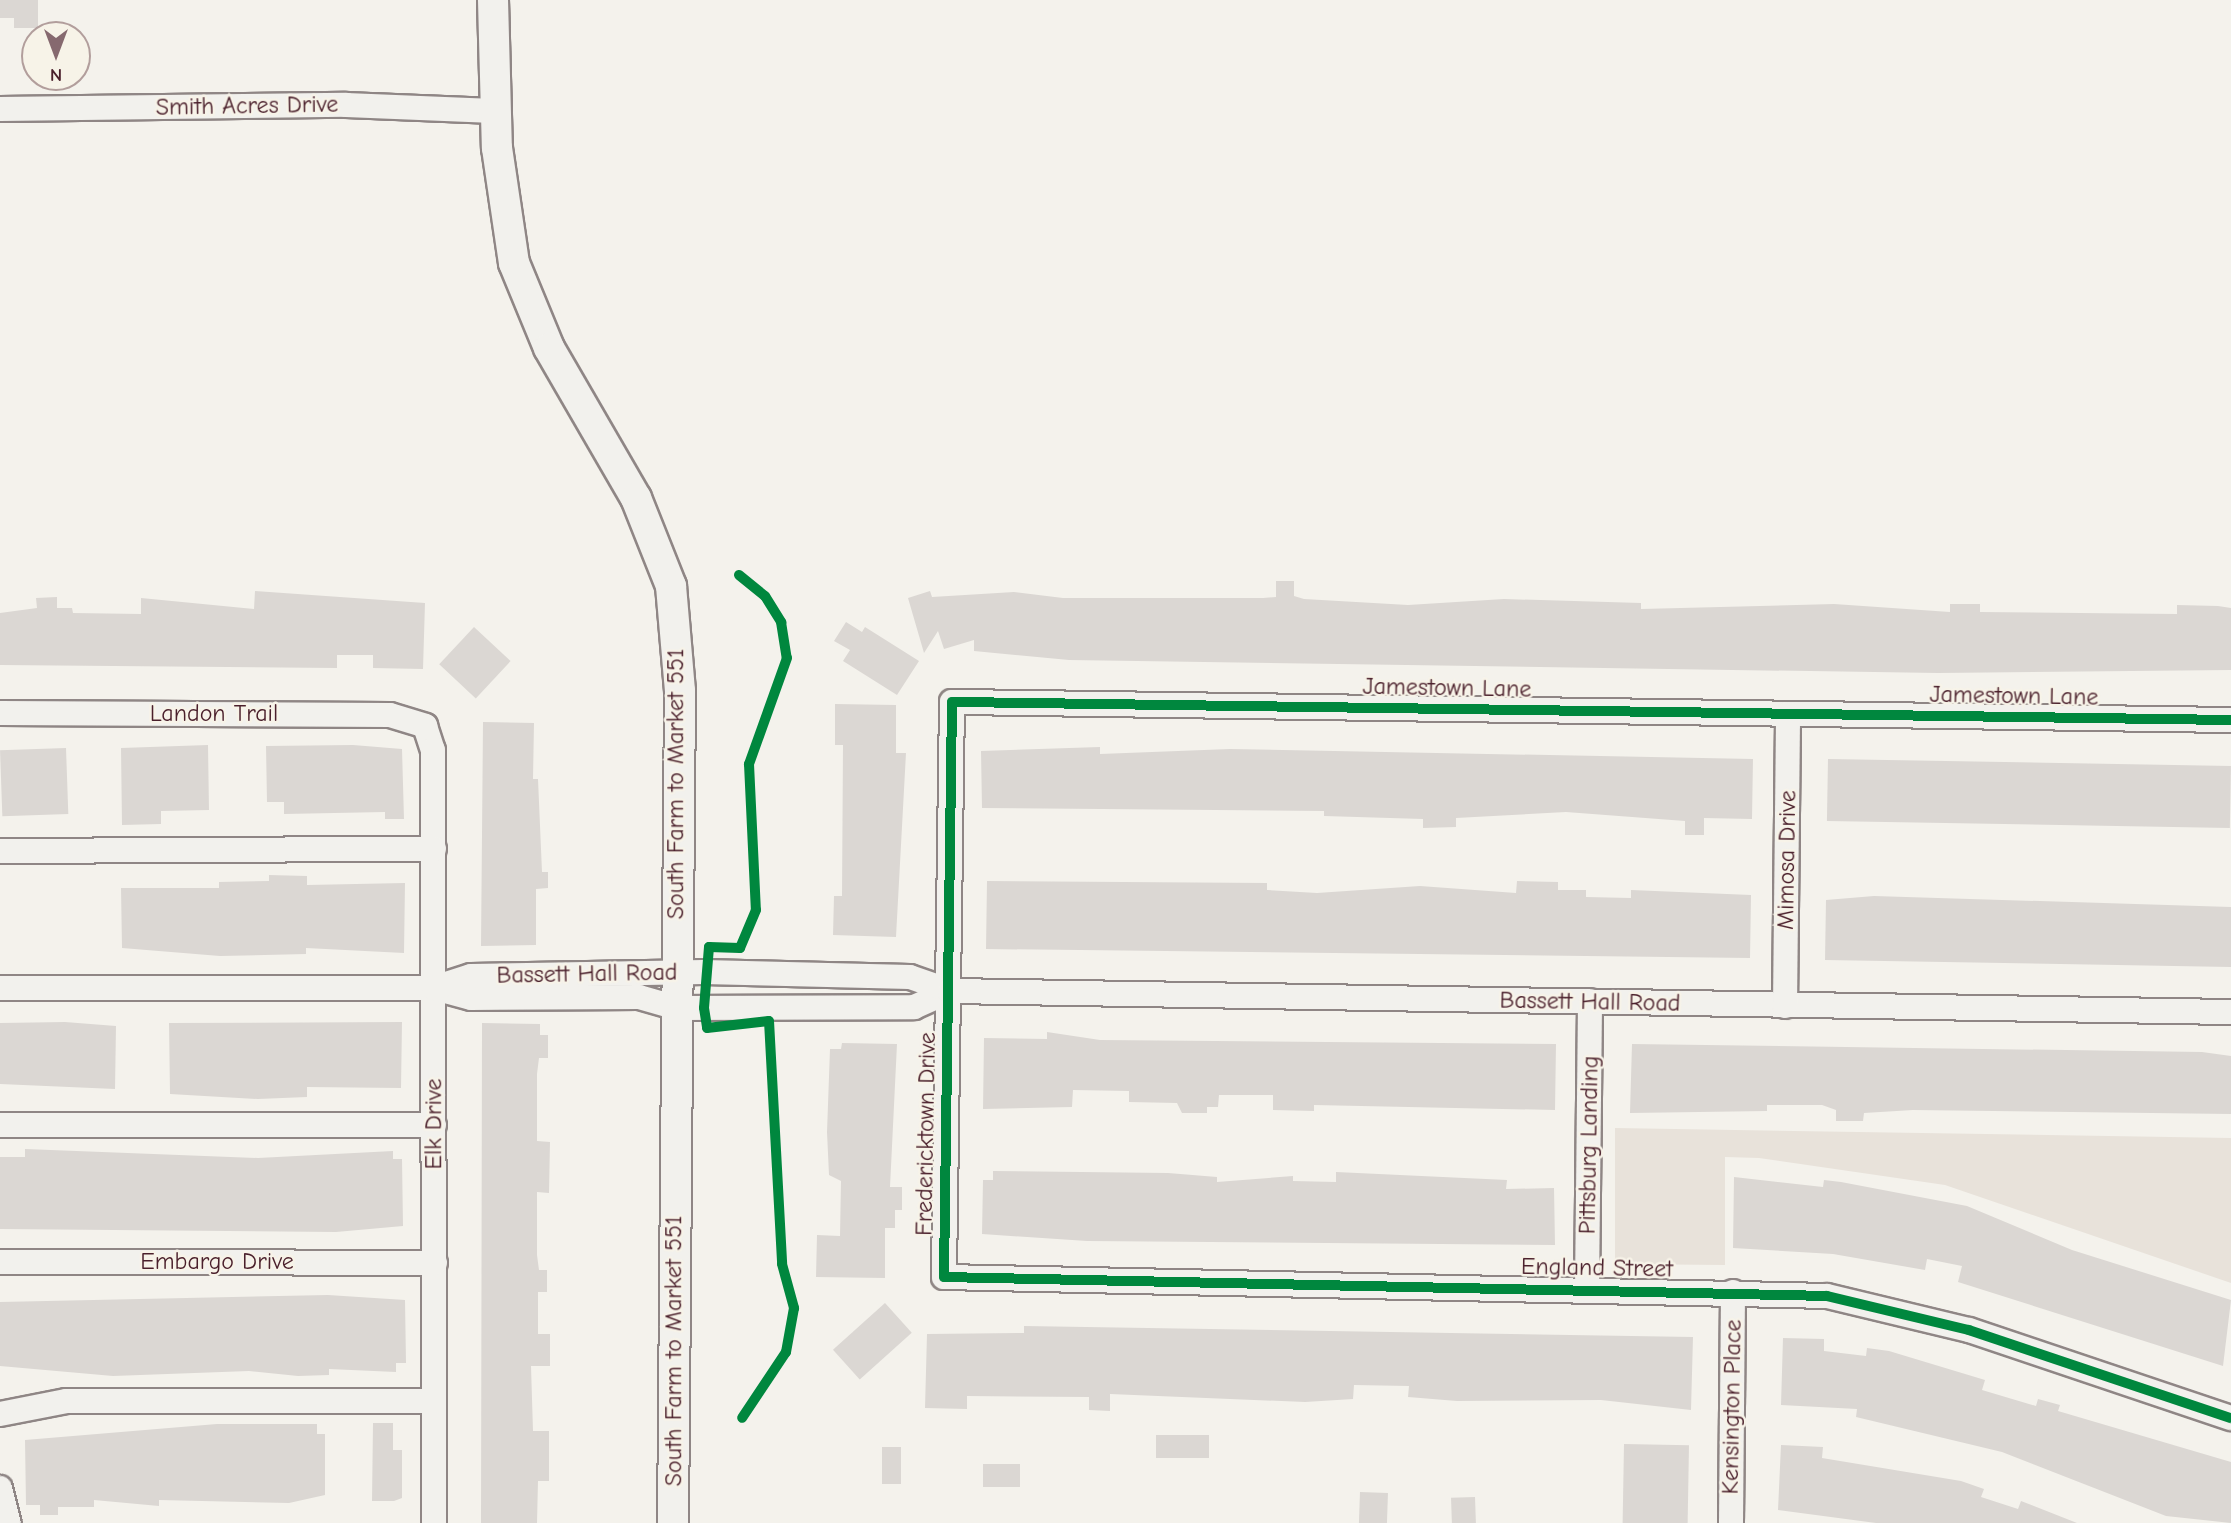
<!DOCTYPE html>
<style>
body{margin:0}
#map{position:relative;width:2231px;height:1523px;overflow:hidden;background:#f4f2ec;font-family:"Comic Neue",sans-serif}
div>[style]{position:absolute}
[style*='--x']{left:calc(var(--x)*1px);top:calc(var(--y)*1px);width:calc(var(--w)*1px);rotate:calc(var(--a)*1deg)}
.green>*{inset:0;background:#e8e2da}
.building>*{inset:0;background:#dbd7d3;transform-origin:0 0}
.roads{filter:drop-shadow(2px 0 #8f8685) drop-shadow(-2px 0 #8f8685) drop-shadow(0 2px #8f8685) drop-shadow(0 -2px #8f8685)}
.minor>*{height:24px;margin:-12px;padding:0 12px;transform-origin:12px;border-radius:12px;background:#f2f1ed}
.major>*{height:30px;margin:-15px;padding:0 15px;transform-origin:15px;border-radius:15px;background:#f2f1ed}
.cycleway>*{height:10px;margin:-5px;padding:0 5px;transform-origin:5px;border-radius:5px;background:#00873e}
span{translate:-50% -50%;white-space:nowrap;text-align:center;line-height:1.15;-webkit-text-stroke:5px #f7f3e8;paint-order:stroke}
.street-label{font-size:24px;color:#4a1f2b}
.north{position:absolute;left:21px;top:21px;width:70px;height:70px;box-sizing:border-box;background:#f7f3e8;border:2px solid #b29e9c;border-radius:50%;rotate:180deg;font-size:19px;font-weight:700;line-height:28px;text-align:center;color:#4a1f2b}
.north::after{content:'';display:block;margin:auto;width:24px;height:32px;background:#86696f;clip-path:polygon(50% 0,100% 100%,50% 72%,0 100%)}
</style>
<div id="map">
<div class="green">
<div style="clip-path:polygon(1615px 1128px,2231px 1138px,2231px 1283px,1945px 1185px,1759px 1158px,1725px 1157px,1725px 1265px,1615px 1264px)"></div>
</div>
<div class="building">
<div style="clip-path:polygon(0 0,38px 0,38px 28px,14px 28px,14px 18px,0 18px)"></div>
<div style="clip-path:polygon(1276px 581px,1294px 581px,1294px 596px,1304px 599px,1408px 605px,1504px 599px,1641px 603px,1641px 609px,1834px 604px,1950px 612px,1950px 604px,1980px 604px,1980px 612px,2177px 614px,2177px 605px,2218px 606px,2231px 608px,2231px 670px,1938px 673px,1069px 660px,974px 651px,974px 640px,944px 649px,938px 631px,924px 653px,908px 598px,930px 591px,932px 597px,1014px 592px,1063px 598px,1263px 598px,1276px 597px)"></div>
<div style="clip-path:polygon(255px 591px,425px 603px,423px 669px,373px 668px,373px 655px,337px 655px,337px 668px,0 665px,0 613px,37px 608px,36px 598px,57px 597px,57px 608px,72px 608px,73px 613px,141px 614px,141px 598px,254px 609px)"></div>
<div style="clip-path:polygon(846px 622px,862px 632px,865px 627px,919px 661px,897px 695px,843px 661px,850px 650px,834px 641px)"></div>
<div style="left:474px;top:627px;width:50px;height:51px;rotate:43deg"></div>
<div style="clip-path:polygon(835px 704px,896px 705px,896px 753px,906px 753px,896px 937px,833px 935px,834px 896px,842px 896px,843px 745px,835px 745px)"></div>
<div style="clip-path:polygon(483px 722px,534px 723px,533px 779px,538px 779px,542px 872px,548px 872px,548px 888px,536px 889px,536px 945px,481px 946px)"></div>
<div style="clip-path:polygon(208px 745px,209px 810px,161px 811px,161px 824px,122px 825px,121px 748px)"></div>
<div style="clip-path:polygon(353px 745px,402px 749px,404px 819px,385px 819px,385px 812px,284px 814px,284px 802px,267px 802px,266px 746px)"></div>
<div style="clip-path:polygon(1100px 747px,1100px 754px,1230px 749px,1753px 759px,1752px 819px,1704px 818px,1704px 835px,1685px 835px,1685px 821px,1566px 812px,1456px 818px,1456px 827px,1423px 828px,1423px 819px,1324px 816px,1324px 811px,982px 808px,981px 751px)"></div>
<div style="left:66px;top:748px;width:66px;height:66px;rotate:88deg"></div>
<div style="left:1828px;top:759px;width:403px;height:62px;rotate:1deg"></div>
<div style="clip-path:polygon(269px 875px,307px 876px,307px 885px,405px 883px,404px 953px,306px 948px,306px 954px,220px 956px,122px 948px,121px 888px,219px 888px,219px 882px,269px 881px)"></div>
<div style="clip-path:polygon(987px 881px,1267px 883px,1267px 890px,1317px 893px,1420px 886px,1516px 893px,1517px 881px,1558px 882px,1558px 890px,1586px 890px,1586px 897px,1631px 898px,1631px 890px,1751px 895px,1750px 958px,986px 949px)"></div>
<div style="clip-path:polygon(1874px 896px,2231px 907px,2231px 967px,1825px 960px,1826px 900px)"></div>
<div style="clip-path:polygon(65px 1022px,116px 1026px,115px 1089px,0 1084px,0 1023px)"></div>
<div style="clip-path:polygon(402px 1022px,401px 1088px,307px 1087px,307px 1097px,258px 1099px,170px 1094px,169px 1023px)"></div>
<div style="clip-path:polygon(482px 1023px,540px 1024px,540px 1035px,548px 1035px,548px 1058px,539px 1058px,537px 1074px,537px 1141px,550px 1142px,549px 1193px,537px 1192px,537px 1255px,539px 1270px,547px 1270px,547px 1292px,538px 1292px,538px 1334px,550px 1334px,550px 1366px,531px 1366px,533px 1431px,549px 1431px,549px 1481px,538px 1481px,537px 1523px,481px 1523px)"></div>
<div style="clip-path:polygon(1047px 1032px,1100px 1040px,1556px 1044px,1555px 1110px,1314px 1105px,1314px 1111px,1273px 1110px,1273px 1095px,1219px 1095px,1218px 1107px,1207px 1107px,1207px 1113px,1182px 1113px,1177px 1103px,1129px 1102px,1129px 1091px,1073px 1090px,1072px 1107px,983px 1109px,984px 1038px,1047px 1039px)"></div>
<div style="clip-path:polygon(842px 1043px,897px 1044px,890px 1187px,902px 1187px,902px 1210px,895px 1210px,895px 1228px,885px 1228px,885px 1278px,816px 1277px,817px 1235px,840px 1236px,841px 1181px,829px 1175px,827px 1132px,830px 1049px,841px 1049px)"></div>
<div style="clip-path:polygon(1632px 1044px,2202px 1052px,2231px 1056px,2231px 1114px,1913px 1110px,1864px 1113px,1863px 1121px,1836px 1121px,1836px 1110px,1822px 1105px,1767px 1105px,1767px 1111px,1630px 1113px)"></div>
<div style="clip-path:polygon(25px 1149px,258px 1158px,393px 1151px,393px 1159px,402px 1159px,403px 1226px,336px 1232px,0 1229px,0 1157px,25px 1157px)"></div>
<div style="clip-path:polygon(993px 1171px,1168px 1173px,1217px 1177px,1217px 1182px,1293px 1176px,1293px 1181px,1336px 1182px,1336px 1172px,1507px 1180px,1506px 1189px,1554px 1188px,1555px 1245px,1087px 1241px,982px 1234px,983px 1180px,993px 1180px)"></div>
<div style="clip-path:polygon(1734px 1177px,1823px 1187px,1824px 1180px,1841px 1182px,1967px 1206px,2072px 1250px,2231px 1300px,2223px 1366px,1958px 1282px,1962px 1266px,1927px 1259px,1925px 1270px,1833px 1254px,1733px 1248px)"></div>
<div style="clip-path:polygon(328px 1295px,405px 1300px,406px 1363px,396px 1363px,396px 1372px,329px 1369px,329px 1375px,298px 1376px,249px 1371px,113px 1376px,0 1366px,0 1302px)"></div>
<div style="left:885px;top:1303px;width:40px;height:70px;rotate:48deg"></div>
<div style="clip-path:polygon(1024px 1326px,1693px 1337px,1691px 1410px,1601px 1400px,1457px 1401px,1408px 1397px,1409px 1386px,1354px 1385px,1353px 1399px,1305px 1402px,1110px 1394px,1110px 1411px,1089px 1410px,1089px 1397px,967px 1396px,967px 1409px,925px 1408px,927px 1334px,1024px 1333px)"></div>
<div style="clip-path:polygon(1783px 1338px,1824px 1339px,1824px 1351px,1866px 1356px,1867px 1348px,1889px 1351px,1985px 1380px,1982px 1390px,2036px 1406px,2038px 1399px,2060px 1405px,2058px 1411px,2231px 1462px,2231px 1523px,2166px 1516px,2002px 1452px,1856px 1417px,1857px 1409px,1781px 1405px)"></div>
<div style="clip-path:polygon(373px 1423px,393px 1423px,393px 1450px,402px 1450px,402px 1498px,394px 1501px,372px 1501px)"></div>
<div style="clip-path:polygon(217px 1424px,317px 1424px,317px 1434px,325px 1434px,325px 1495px,289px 1503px,159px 1500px,159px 1506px,94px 1500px,94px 1507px,58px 1507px,58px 1515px,40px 1515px,40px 1505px,26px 1505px,25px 1440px)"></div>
<div style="left:1156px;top:1435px;width:53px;height:23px"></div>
<div style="left:1624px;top:1444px;width:65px;height:79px;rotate:1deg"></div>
<div style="clip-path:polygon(1781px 1445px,1823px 1447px,1822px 1458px,1961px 1481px,1984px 1489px,1981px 1497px,2018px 1509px,2021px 1501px,2077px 1523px,1876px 1523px,1778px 1510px)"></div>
<div style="left:901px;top:1447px;width:37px;height:19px;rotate:90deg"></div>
<div style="left:983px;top:1464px;width:37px;height:23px"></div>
<div style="left:1360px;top:1492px;width:28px;height:31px;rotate:2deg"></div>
<div style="left:1475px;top:1497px;width:26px;height:24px;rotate:88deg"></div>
</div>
<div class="roads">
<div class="minor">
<div style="--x:0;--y:109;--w:346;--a:-0.7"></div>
<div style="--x:346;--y:105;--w:148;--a:2.3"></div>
<div style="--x:0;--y:713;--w:390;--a:0.3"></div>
<div style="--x:390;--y:715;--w:37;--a:17"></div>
<div style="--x:425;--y:726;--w:25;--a:72"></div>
<div style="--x:433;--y:750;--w:773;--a:89.93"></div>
<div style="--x:2231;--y:720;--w:1279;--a:-179.19"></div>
<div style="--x:952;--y:702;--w:575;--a:90.8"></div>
<div style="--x:944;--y:1277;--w:883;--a:1.23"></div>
<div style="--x:1827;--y:1296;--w:146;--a:13.5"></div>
<div style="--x:1969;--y:1330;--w:276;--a:18.6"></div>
<div style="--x:0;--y:851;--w:434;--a:-0.3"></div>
<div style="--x:0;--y:988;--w:434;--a:0"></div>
<div style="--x:434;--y:988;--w:38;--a:15"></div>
<div style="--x:471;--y:998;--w:168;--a:-0.3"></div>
<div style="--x:639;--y:997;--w:40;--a:16"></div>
<div style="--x:677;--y:1008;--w:237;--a:-0.2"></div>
<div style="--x:914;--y:1007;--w:39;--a:-24"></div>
<div style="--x:434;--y:988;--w:39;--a:-18"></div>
<div style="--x:471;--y:976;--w:233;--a:-1"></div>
<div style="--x:704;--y:972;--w:206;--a:1.4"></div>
<div style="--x:910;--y:977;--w:42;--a:19.3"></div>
<div style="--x:950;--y:991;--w:1281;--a:0.94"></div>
<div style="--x:1785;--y:1006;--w:292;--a:-89.4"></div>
<div style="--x:0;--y:1125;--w:434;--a:0"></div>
<div style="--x:0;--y:1262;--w:435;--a:0.1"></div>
<div style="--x:1587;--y:1290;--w:289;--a:-89.4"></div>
<div style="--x:0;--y:1414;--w:67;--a:-11.1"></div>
<div style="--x:66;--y:1401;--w:368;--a:0"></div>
<div style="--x:0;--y:1488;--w:36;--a:76"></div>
<div style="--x:1731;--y:1523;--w:231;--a:-89.5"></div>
</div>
<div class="major">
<div style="--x:493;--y:0;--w:148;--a:88.5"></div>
<div style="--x:497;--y:148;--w:116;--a:81.6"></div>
<div style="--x:514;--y:263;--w:92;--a:67.6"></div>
<div style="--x:549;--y:348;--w:173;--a:59.9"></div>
<div style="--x:636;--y:498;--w:95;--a:68.3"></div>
<div style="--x:671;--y:586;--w:105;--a:85.1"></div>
<div style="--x:680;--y:691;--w:832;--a:90.48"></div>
</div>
</div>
<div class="cycleway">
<div style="--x:739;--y:575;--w:33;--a:39"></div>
<div style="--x:765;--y:596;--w:31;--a:58"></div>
<div style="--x:781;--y:622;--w:36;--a:81"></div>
<div style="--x:787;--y:658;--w:113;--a:109.7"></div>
<div style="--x:749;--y:764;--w:146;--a:87.3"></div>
<div style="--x:756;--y:910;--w:41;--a:112.8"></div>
<div style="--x:740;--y:948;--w:31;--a:-178"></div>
<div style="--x:709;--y:947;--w:61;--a:94.7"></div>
<div style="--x:704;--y:1008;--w:20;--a:81"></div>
<div style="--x:707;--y:1028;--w:62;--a:-6.4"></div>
<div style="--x:769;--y:1021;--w:243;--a:86.9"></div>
<div style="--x:782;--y:1264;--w:46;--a:74.7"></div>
<div style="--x:794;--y:1308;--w:45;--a:100.3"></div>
<div style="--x:786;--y:1352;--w:79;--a:123.7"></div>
<div style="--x:2231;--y:720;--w:1279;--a:-179.19"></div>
<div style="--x:952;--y:702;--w:575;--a:90.8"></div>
<div style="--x:944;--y:1277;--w:883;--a:1.23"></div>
<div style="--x:1827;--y:1296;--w:146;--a:13.5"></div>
<div style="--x:1969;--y:1330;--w:276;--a:18.6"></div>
</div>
<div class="street-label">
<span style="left:247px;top:106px;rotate:-1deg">Smith Acres Drive</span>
<span style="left:1447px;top:688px;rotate:1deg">Jamestown Lane</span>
<span style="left:2014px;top:696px;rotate:1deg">Jamestown Lane</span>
<span style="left:214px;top:714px">Landon Trail</span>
<span style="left:676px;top:784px;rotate:-90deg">South Farm to Market 551</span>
<span style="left:1787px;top:860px;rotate:-89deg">Mimosa Drive</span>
<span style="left:587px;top:974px;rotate:-1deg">Bassett Hall Road</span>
<span style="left:1590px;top:1002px;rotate:1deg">Bassett Hall Road</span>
<span style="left:434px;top:1124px;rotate:-90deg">Elk Drive</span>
<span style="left:926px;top:1134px;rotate:-89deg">Fredericktown Drive</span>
<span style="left:1589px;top:1145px;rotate:-89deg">Pittsburg Landing</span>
<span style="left:217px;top:1262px">Embargo Drive</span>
<span style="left:1597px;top:1268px;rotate:1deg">England Street</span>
<span style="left:674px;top:1351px;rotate:-90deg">South Farm to Market 551</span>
<span style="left:1732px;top:1407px;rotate:-89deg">Kensington Place</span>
</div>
<div class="north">N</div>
</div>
